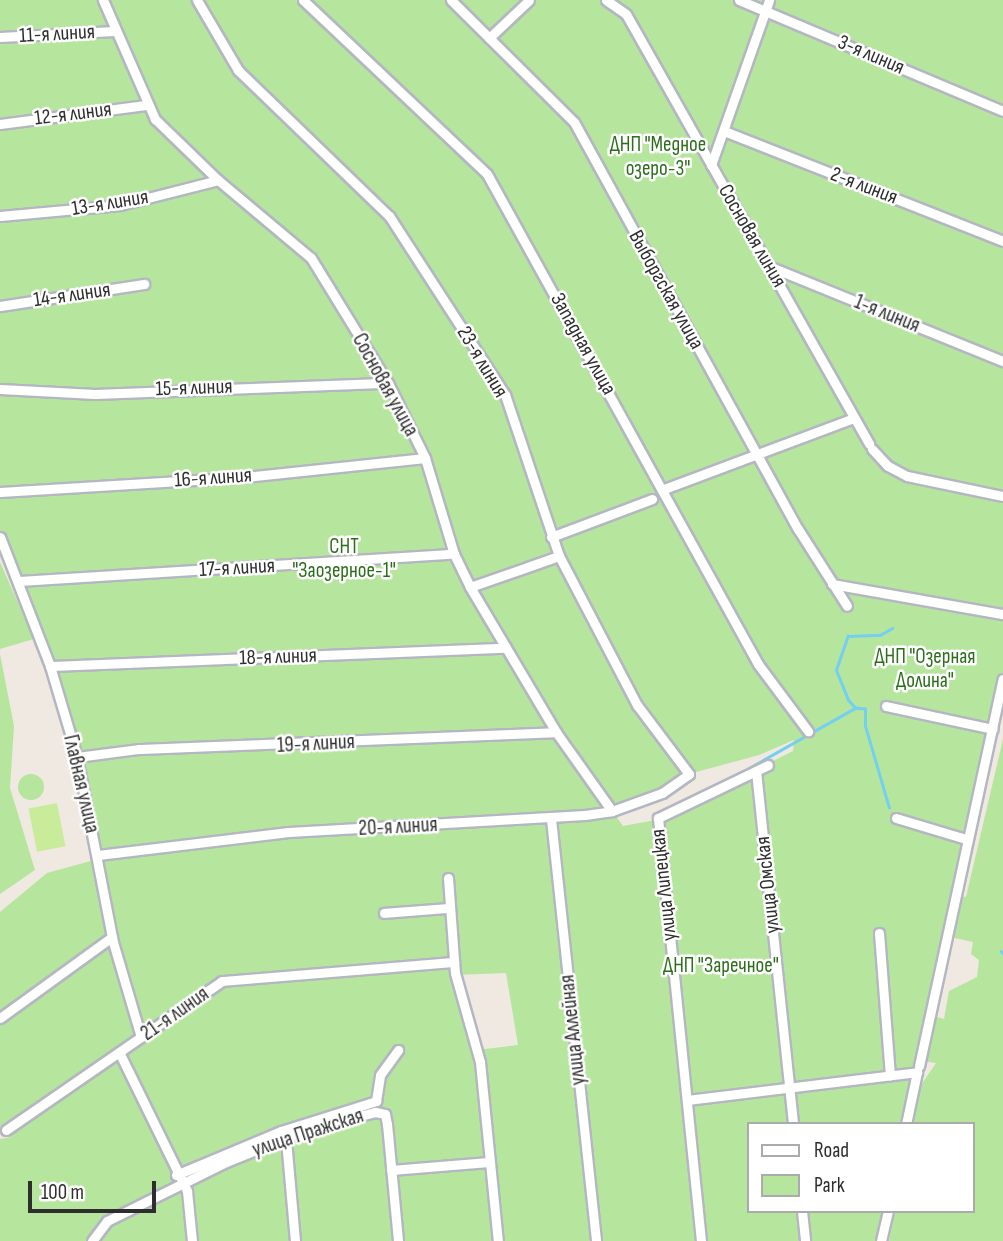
<!DOCTYPE html>
<meta charset="utf-8">
<style>
body{margin:0}
#map{position:relative;width:1003px;height:1241px;overflow:hidden;background:#efe9e1;font-family:"Sofia Sans Condensed",sans-serif}
div>[style]{position:absolute}
[style*='--x']{left:calc(var(--x)*1px);top:calc(var(--y)*1px);width:calc(var(--w)*1px);rotate:calc(var(--a)*1deg)}
.green>*{inset:0;background:#b6e59e}
.round{border-radius:50%}
.pitch>*{inset:0;background:#c9ec9a;transform-origin:0 0}
.stream>*{height:2.5px;margin:-1.25px;padding:0 1.25px;transform-origin:1.25px;border-radius:1.25px;background:#75cff0}
.roads{filter:drop-shadow(2px 0 #b4b7c1) drop-shadow(-2px 0 #b4b7c1) drop-shadow(0 2px #b4b7c1) drop-shadow(0 -2px #b4b7c1)}
.street>*{height:9px;margin:-4.5px;padding:0 4.5px;transform-origin:4.5px;border-radius:4.5px;background:#fff}
span{translate:-50% -50%;white-space:nowrap;text-align:center;line-height:1.15;-webkit-text-stroke:5px #fff;paint-order:stroke}
.street-label{font-size:21px;color:#2e2e2e}
.park-label{font-size:21px;color:#2c6e1b}
.legend{position:absolute;left:747px;top:1122px;width:228px;height:91px;box-sizing:border-box;background:#fff;border:2px solid #ababab;margin:0;padding:9px 12px;list-style:none;font-size:21px;color:#2e2e2e}
.legend li{display:flex;align-items:center;gap:14px;height:35px}
.legend b{width:35px;border:2px solid #ababab}
.scale{position:absolute;left:28px;top:1181px;width:128px;height:32px;box-sizing:border-box;border:4px solid #2e2e2e;border-top:0;padding-left:9px;font-size:21px;line-height:24px;white-space:nowrap;color:#2e2e2e;-webkit-text-stroke:5px #fff;paint-order:stroke}
</style>
<div id="map">
<div class="green">
<div style="clip-path:polygon(evenodd,0 0,1003px 0,1003px 679px,955px 895px,966px 897px,1003px 739px,1003px 1241px,889px 1241px,895px 1211px,973px 1211px,973px 1124px,913px 1124px,921px 1085px,936px 1063px,920px 1061px,906px 1124px,749px 1124px,749px 1211px,888px 1211px,881px 1241px,0 1241px,0 1139px,11px 1137px,0 1127px,0 912px,47px 873px,98px 859px,50px 666px,0 537px,0 0,794px 740px,793px 751px,656px 820px,623px 826px,613px 812px,662px 793px,689px 774px,759px 755px,794px 740px,0 0,946px 936px,973px 942px,971px 954px,979px 960px,977px 977px,949px 991px,944px 1019px,930px 1015px,946px 936px,0 0,506px 973px,518px 1045px,477px 1050px,455px 975px,506px 973px)"></div>
<div style="clip-path:polygon(0 562px,34px 639px,0 649px)"></div>
<div style="clip-path:polygon(0 654px,14px 726px,10px 788px,35px 870px,0 894px)"></div>
<div class="round" style="left:18px;top:774px;width:26px;height:26px"></div>
</div>
<div class="pitch">
<div style="left:57px;top:803px;width:44px;height:29px;rotate:79deg"></div>
</div>
<div class="stream">
<div style="--x:749;--y:768;--w:122;--a:-29.5"></div>
<div style="--x:889;--y:808;--w:85;--a:-106.3"></div>
<div style="--x:865;--y:726;--w:17;--a:-90"></div>
<div style="--x:865;--y:709;--w:10;--a:-174"></div>
<div style="--x:855;--y:708;--w:11;--a:-131"></div>
<div style="--x:848;--y:700;--w:32;--a:-112"></div>
<div style="--x:836;--y:670;--w:36;--a:-71"></div>
<div style="--x:848;--y:636;--w:32;--a:-2"></div>
<div style="--x:880;--y:635;--w:14;--a:-30"></div>
<div style="--x:1001;--y:951;--w:3;--a:45"></div>
</div>
<div class="roads">
<div class="street">
<div style="--x:103;--y:0;--w:130;--a:66.4"></div>
<div style="--x:155;--y:119;--w:88;--a:44.1"></div>
<div style="--x:218;--y:180;--w:121;--a:40"></div>
<div style="--x:311;--y:258;--w:147;--a:58.4"></div>
<div style="--x:388;--y:383;--w:84;--a:63.7"></div>
<div style="--x:425;--y:458;--w:100;--a:73.2"></div>
<div style="--x:454;--y:554;--w:37;--a:64"></div>
<div style="--x:470;--y:587;--w:169;--a:59.3"></div>
<div style="--x:556;--y:732;--w:97;--a:54.7"></div>
<div style="--x:303;--y:0;--w:253;--a:43.4"></div>
<div style="--x:487;--y:174;--w:560;--a:61.05"></div>
<div style="--x:758;--y:664;--w:84;--a:53.3"></div>
<div style="--x:451;--y:0;--w:173;--a:44.8"></div>
<div style="--x:574;--y:122;--w:465;--a:61.2"></div>
<div style="--x:798;--y:529;--w:91;--a:57.5"></div>
<div style="--x:606;--y:0;--w:24;--a:35"></div>
<div style="--x:626;--y:14;--w:494;--a:60.5"></div>
<div style="--x:739;--y:0;--w:286;--a:22.8"></div>
<div style="--x:0;--y:37;--w:114;--a:-3"></div>
<div style="--x:489;--y:38;--w:55;--a:-43.5"></div>
<div style="--x:0;--y:124;--w:147;--a:-7.4"></div>
<div style="--x:724;--y:131;--w:300;--a:21.5"></div>
<div style="--x:711;--y:165;--w:175;--a:-70.6"></div>
<div style="--x:0;--y:216;--w:121;--a:-5.2"></div>
<div style="--x:120;--y:205;--w:101;--a:-14.3"></div>
<div style="--x:771;--y:267;--w:250;--a:22.1"></div>
<div style="--x:0;--y:306;--w:146;--a:-8.7"></div>
<div style="--x:0;--y:389;--w:95;--a:3"></div>
<div style="--x:95;--y:394;--w:293;--a:-2.2"></div>
<div style="--x:872;--y:449;--w:23;--a:47"></div>
<div style="--x:888;--y:466;--w:21;--a:28"></div>
<div style="--x:907;--y:476;--w:98;--a:11.8"></div>
<div style="--x:664;--y:489;--w:203;--a:-20.5"></div>
<div style="--x:0;--y:492;--w:245;--a:-3.5"></div>
<div style="--x:245;--y:477;--w:181;--a:-6"></div>
<div style="--x:0;--y:537;--w:138;--a:68.8"></div>
<div style="--x:50;--y:666;--w:95;--a:73.5"></div>
<div style="--x:77;--y:757;--w:188;--a:79"></div>
<div style="--x:113;--y:942;--w:99;--a:73.6"></div>
<div style="--x:551;--y:537;--w:108;--a:-20.6"></div>
<div style="--x:19;--y:581;--w:436;--a:-3.6"></div>
<div style="--x:832;--y:584;--w:174;--a:10"></div>
<div style="--x:470;--y:587;--w:94;--a:-19.2"></div>
<div style="--x:50;--y:666;--w:456;--a:-2.3"></div>
<div style="--x:886;--y:706;--w:109;--a:12.1"></div>
<div style="--x:77;--y:757;--w:63;--a:-7.4"></div>
<div style="--x:139;--y:749;--w:417;--a:-2.3"></div>
<div style="--x:756;--y:771;--w:355;--a:84"></div>
<div style="--x:896;--y:818;--w:73;--a:16.7"></div>
<div style="--x:551;--y:819;--w:424;--a:83.9"></div>
<div style="--x:98;--y:855;--w:192;--a:-6.9"></div>
<div style="--x:289;--y:832;--w:296;--a:-3.3"></div>
<div style="--x:585;--y:815;--w:27;--a:-8"></div>
<div style="--x:612;--y:811;--w:53;--a:-19.8"></div>
<div style="--x:662;--y:793;--w:33;--a:-35"></div>
<div style="--x:689;--y:774;--w:86;--a:-127"></div>
<div style="--x:637;--y:705;--w:168;--a:-117.6"></div>
<div style="--x:559;--y:556;--w:170;--a:-108.5"></div>
<div style="--x:505;--y:395;--w:213;--a:-122.9"></div>
<div style="--x:389;--y:216;--w:210;--a:-136"></div>
<div style="--x:238;--y:70;--w:81;--a:-120.4"></div>
<div style="--x:448;--y:878;--w:95;--a:85.8"></div>
<div style="--x:455;--y:973;--w:92;--a:74.3"></div>
<div style="--x:480;--y:1062;--w:180;--a:84.3"></div>
<div style="--x:384;--y:913;--w:64;--a:-4.5"></div>
<div style="--x:879;--y:933;--w:143;--a:85.6"></div>
<div style="--x:0;--y:1018;--w:138;--a:-35.9"></div>
<div style="--x:120;--y:1054;--w:153;--a:63.9"></div>
<div style="--x:187;--y:1191;--w:50;--a:84.3"></div>
<div style="--x:919;--y:1066;--w:396;--a:-77.8"></div>
<div style="--x:687;--y:1100;--w:232;--a:-6.9"></div>
<div style="--x:917;--y:1072;--w:53;--a:101.9"></div>
<div style="--x:6;--y:1130;--w:262;--a:-34.6"></div>
<div style="--x:222;--y:981;--w:233;--a:-4.7"></div>
<div style="--x:286;--y:1140;--w:101;--a:84.9"></div>
<div style="--x:391;--y:1170;--w:98;--a:-4.7"></div>
<div style="--x:176;--y:1175;--w:114;--a:-22.7"></div>
<div style="--x:281;--y:1131;--w:100;--a:-17.5"></div>
<div style="--x:376;--y:1101;--w:26;--a:-81"></div>
<div style="--x:380;--y:1075;--w:31;--a:-54"></div>
<div style="--x:802;--y:1211;--w:30;--a:84"></div>
<div style="--x:92;--y:1241;--w:25;--a:-53"></div>
<div style="--x:107;--y:1221;--w:133;--a:-26.4"></div>
<div style="--x:226;--y:1162;--w:88;--a:-21.9"></div>
<div style="--x:308;--y:1129;--w:69;--a:-14.2"></div>
<div style="--x:375;--y:1112;--w:10;--a:11"></div>
<div style="--x:385;--y:1114;--w:10;--a:79"></div>
<div style="--x:387;--y:1124;--w:118;--a:84.6"></div>
<div style="--x:701;--y:1241;--w:425;--a:-95.8"></div>
<div style="--x:658;--y:818;--w:122;--a:-25.7"></div>
<div style="--x:881;--y:1241;--w:31;--a:-77"></div>
</div>
</div>
<div class="street-label">
<span style="left:57px;top:34px;rotate:-3deg">11-я линия</span>
<span style="left:871px;top:55px;rotate:23deg">3-я линия</span>
<span style="left:73px;top:114px;rotate:-7deg">12-я линия</span>
<span style="left:864px;top:186px;rotate:21deg">2-я линия</span>
<span style="left:110px;top:203px;rotate:-9deg">13-я линия</span>
<span style="left:752px;top:236px;rotate:60deg">Сосновая линия</span>
<span style="left:666px;top:290px;rotate:61deg">Выборгская улица</span>
<span style="left:72px;top:295px;rotate:-8deg">14-я линия</span>
<span style="left:887px;top:314px;rotate:22deg">1-я линия</span>
<span style="left:583px;top:344px;rotate:61deg">Западная улица</span>
<span style="left:482px;top:362px;rotate:59deg">23-я линия</span>
<span style="left:385px;top:385px;rotate:61deg">Сосновая улица</span>
<span style="left:194px;top:388px;rotate:-2deg">15-я линия</span>
<span style="left:213px;top:478px;rotate:-4deg">16-я линия</span>
<span style="left:237px;top:568px;rotate:-3deg">17-я линия</span>
<span style="left:278px;top:657px;rotate:-2deg">18-я линия</span>
<span style="left:316px;top:744px;rotate:-3deg">19-я линия</span>
<span style="left:81px;top:784px;rotate:77deg">Главная улица</span>
<span style="left:398px;top:827px;rotate:-3deg">20-я линия</span>
<span style="left:664px;top:885px;rotate:-96deg">улица Липецкая</span>
<span style="left:768px;top:885px;rotate:-96deg">улица Омская</span>
<span style="left:175px;top:1014px;rotate:-35deg">21-я линия</span>
<span style="left:573px;top:1030px;rotate:-96deg">улица Аллейная</span>
<span style="left:308px;top:1133px;rotate:-18deg">улица Пражская</span>
</div>
<div class="park-label">
<span style="left:658px;top:157px">ДНП "Медное<br>озеро-3"</span>
<span style="left:344px;top:559px">СНТ<br>"Заозерное-1"</span>
<span style="left:925px;top:669px">ДНП "Озерная<br>Долина"</span>
<span style="left:721px;top:966px">ДНП "Заречное"</span>
</div>
<ul class="legend">
<li><b style="height:9px;background:#fff"></b>Road</li>
<li><b style="height:19px;background:#b6e59e"></b>Park</li>
</ul>
<div class="scale">100 m</div>
</div>
